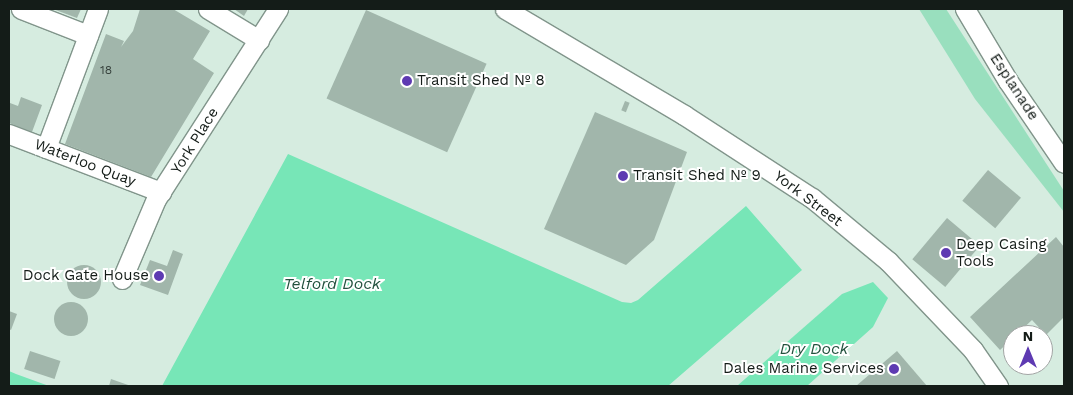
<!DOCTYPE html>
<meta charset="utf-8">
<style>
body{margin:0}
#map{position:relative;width:1073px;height:395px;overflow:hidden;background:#d6ece0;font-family:"Work Sans",sans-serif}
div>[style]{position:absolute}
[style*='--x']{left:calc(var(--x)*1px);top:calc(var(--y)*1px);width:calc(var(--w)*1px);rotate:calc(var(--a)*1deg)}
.green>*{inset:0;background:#99dfbe}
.water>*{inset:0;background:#77e6b7}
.building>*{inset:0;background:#a1b6ab;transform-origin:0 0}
.round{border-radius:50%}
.roads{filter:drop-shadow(1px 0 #81958b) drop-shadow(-1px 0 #81958b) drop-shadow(0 1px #81958b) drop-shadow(0 -1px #81958b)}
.minor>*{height:19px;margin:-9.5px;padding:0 9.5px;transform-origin:9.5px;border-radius:9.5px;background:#fff}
.dots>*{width:14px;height:14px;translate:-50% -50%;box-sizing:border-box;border:2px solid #fff;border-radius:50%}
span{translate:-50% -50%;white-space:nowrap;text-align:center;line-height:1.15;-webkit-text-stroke:4px #fff;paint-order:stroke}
.number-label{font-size:12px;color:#37423d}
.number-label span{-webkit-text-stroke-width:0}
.poi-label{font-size:15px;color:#141c18}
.left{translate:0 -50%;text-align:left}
.right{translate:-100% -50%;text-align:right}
.street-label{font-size:15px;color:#141c18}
.water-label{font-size:16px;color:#23513e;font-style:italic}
.frame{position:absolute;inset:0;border:10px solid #141c18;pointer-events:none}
.north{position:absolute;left:1003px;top:325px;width:50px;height:50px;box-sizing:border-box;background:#fff;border:1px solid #a1a4a3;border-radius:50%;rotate:0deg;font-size:14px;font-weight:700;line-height:20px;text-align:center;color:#141c18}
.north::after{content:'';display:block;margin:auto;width:18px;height:22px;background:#5e3ab2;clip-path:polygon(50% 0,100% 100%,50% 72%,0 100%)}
</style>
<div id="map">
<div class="green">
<div style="clip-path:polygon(919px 9px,946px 9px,1064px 191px,1064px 212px,975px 99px)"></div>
</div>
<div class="water">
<div style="clip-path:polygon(288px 154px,622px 302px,631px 303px,638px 300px,746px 206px,802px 270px,668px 386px,162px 386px)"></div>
<div style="clip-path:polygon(873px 282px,888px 298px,873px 327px,807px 386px,737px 386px,842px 294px)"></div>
<div style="clip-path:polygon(9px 371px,16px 374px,49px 386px,9px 386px)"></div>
</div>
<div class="building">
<div style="clip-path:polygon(53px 9px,81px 9px,77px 18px)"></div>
<div style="clip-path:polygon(140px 9px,173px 9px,210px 31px,193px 59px,214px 73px,151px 177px,65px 144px,106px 34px,124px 41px,121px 47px,133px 31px)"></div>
<div style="clip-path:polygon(234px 9px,248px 9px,244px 16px)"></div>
<div style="left:366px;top:10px;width:132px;height:97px;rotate:24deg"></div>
<div style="clip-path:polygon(21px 97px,42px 105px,32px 132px,9px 123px,10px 103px,18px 106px)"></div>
<div style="left:625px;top:101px;width:5px;height:10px;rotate:22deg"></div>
<div style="clip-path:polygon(595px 112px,687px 152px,654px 240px,626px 265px,544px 229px)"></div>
<div style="left:988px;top:170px;width:43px;height:40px;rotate:40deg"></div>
<div style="left:947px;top:218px;width:43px;height:54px;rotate:40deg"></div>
<div style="clip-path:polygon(1056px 237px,1064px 247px,1064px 317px,1046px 335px,1032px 320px,1000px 350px,970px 317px)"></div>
<div style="clip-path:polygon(173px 250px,183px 254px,168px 295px,140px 285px,150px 260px,167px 266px)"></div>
<div class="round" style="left:67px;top:265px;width:34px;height:34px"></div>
<div class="round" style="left:54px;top:302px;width:34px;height:34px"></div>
<div style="clip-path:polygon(9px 311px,17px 314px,11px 330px,9px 329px)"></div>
<div style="left:30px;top:351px;width:32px;height:19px;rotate:18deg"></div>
<div style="clip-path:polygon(897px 351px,927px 386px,856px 386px)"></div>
<div style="clip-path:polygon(111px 379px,131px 386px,109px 386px)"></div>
</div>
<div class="roads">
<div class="minor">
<div style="--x:21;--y:9;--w:72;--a:21.2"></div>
<div style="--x:208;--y:9;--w:60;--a:31.3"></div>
<div style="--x:505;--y:9;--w:208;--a:30.6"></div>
<div style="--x:684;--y:115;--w:153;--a:33"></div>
<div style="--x:812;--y:198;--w:99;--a:39.7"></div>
<div style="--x:888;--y:261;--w:123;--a:46.3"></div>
<div style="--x:973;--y:350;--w:44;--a:55.2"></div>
<div style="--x:965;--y:9;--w:84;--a:59.2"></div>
<div style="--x:1008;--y:81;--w:99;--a:55.7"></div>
<div style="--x:9;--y:134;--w:163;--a:20.9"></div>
<div style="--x:46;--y:148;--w:148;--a:-69.5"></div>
<div style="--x:122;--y:279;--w:87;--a:-67"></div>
<div style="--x:156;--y:199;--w:226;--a:-57.3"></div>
</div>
</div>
<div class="dots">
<div style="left:407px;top:81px;background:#5e3ab2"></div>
<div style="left:623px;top:176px;background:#5e3ab2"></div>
<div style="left:946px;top:253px;background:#5e3ab2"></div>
<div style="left:159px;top:276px;background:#5e3ab2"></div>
<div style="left:894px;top:369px;background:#5e3ab2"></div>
</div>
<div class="number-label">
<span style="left:106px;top:71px">18</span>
</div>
<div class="poi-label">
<span class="left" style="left:417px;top:81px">Transit Shed № 8</span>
<span class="left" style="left:633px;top:176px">Transit Shed № 9</span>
<span class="left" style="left:956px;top:253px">Deep Casing<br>Tools</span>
<span class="right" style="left:149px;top:276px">Dock Gate House</span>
<span class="right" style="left:884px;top:369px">Dales Marine Services</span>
</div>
<div class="street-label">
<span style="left:1014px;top:87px;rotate:57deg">Esplanade</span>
<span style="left:195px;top:141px;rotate:-58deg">York Place</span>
<span style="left:85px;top:163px;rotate:21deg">Waterloo Quay</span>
<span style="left:808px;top:199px;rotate:37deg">York Street</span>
</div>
<div class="water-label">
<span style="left:332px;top:284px">Telford Dock</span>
<span style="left:814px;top:349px">Dry Dock</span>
</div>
<div class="frame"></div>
<div class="north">N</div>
</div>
